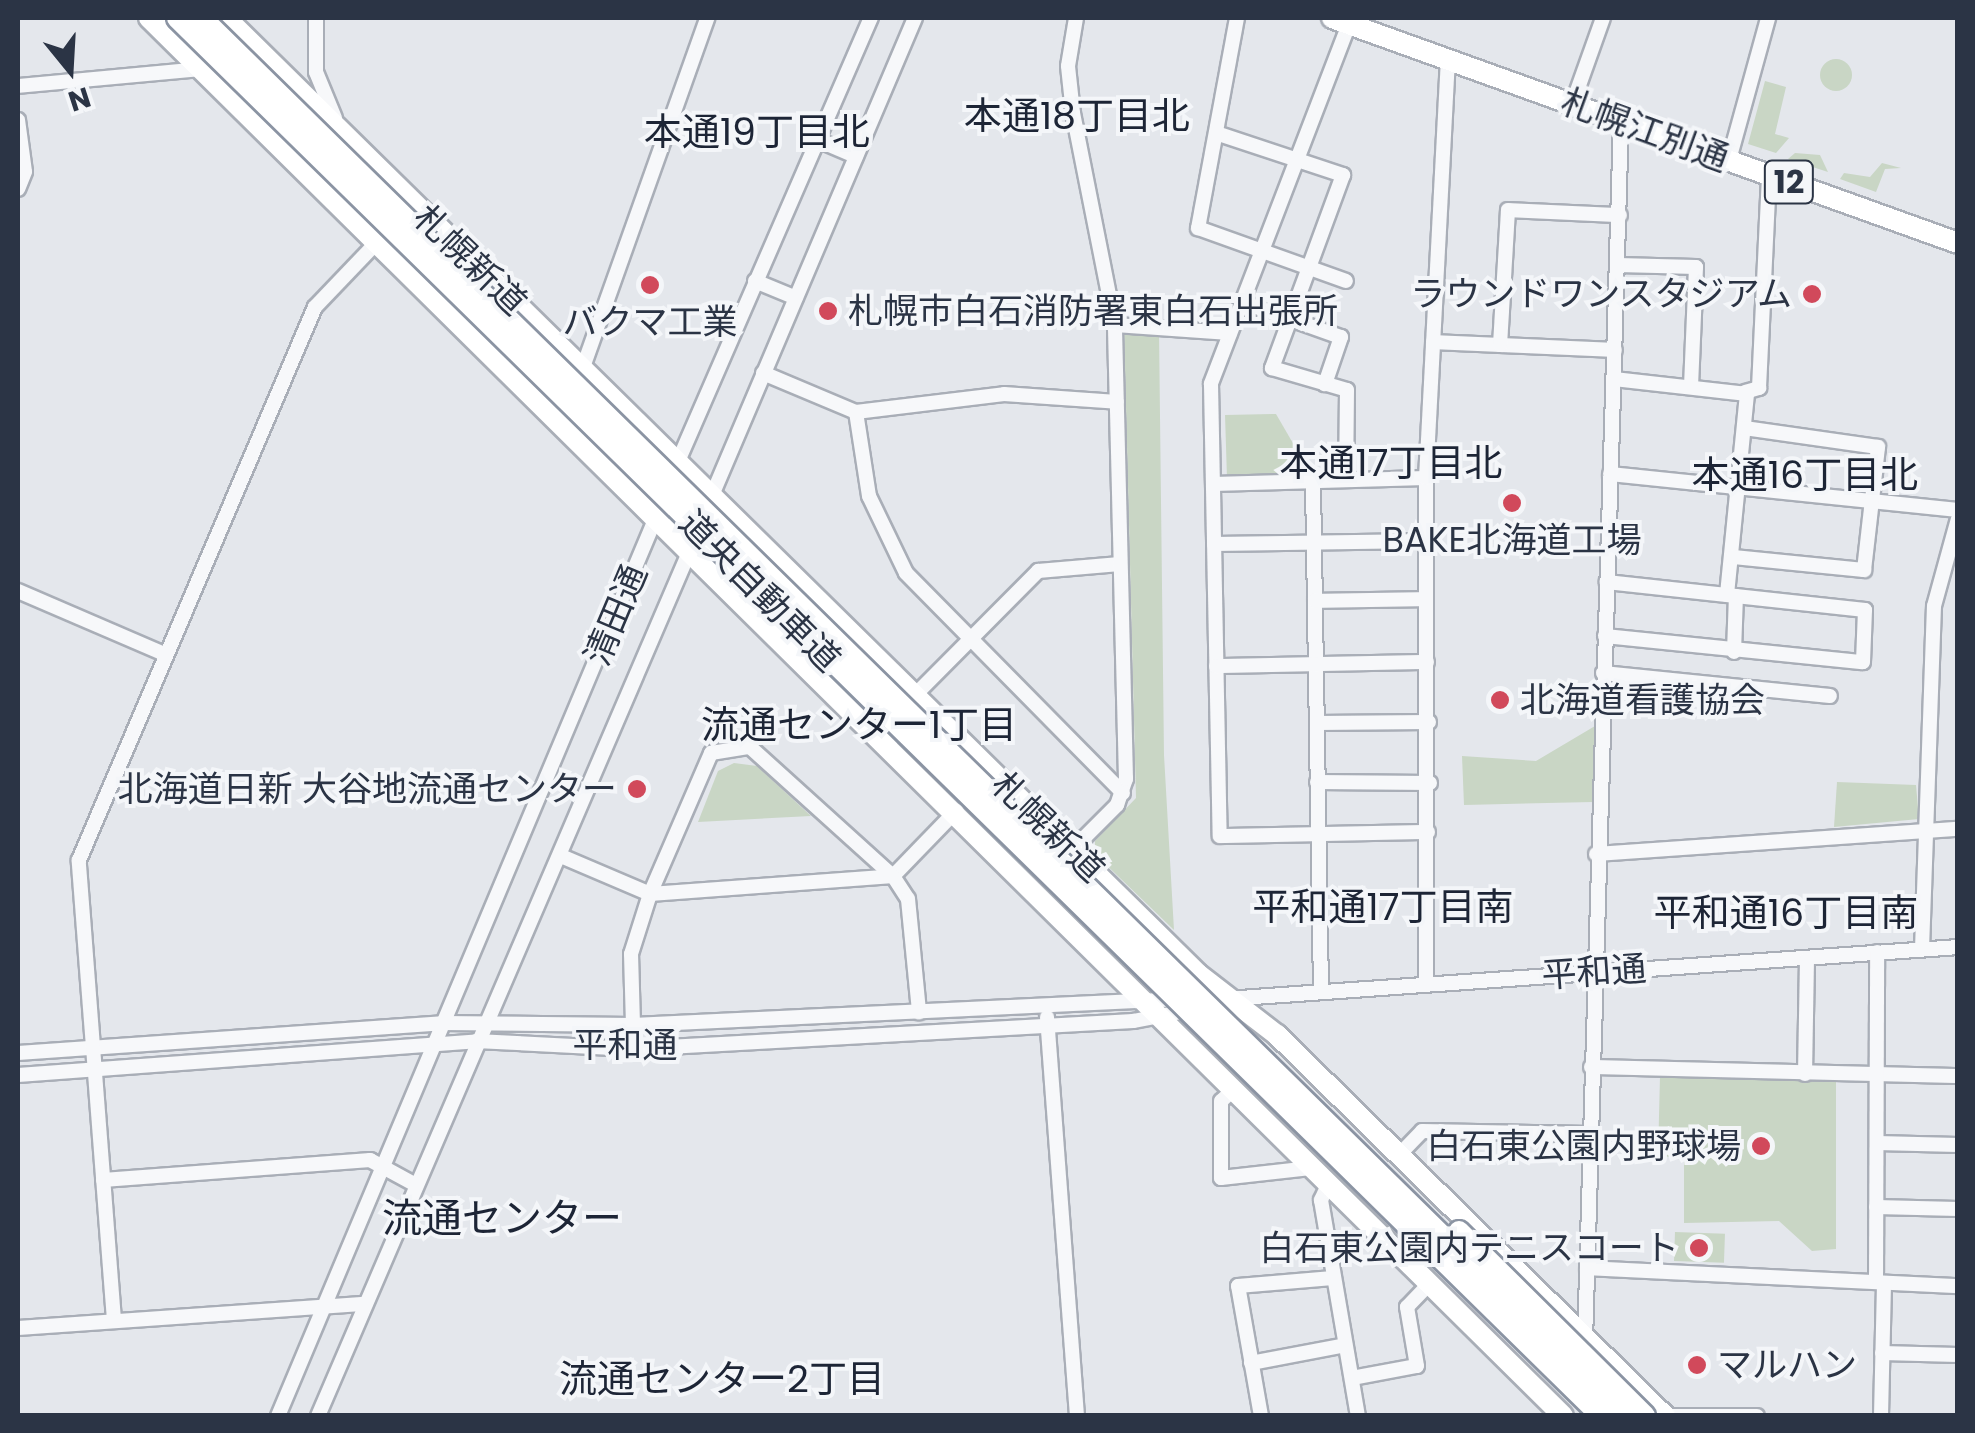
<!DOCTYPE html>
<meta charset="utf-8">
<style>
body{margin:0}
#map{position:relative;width:1975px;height:1433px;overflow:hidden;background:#e4e7ec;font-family:Poppins,"Noto Sans JP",sans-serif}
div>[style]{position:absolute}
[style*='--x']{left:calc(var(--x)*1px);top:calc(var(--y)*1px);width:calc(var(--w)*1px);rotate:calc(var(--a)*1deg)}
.green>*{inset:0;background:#c9d6c5;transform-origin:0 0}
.round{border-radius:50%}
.roads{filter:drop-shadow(2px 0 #a9aeb7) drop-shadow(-2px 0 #a9aeb7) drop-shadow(0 2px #a9aeb7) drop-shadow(0 -2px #a9aeb7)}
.minor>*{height:14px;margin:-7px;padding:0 7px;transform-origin:7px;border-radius:7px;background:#f7f8fa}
.highway>*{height:20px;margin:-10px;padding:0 10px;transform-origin:10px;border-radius:10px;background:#fff}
.bridges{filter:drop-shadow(2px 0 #8b94a3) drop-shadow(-2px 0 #8b94a3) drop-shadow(0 2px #8b94a3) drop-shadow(0 -2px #8b94a3)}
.highway-bridge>*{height:20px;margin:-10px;padding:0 10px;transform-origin:10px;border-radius:10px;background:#fff}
.dots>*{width:28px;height:28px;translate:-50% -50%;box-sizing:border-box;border:5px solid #f4f6f9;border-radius:50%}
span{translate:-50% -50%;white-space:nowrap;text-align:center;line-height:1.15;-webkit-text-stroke:8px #f4f6f9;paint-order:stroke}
.shield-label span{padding:2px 8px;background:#f4f6f9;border:2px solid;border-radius:8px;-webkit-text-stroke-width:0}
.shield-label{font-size:32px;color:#2b3445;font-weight:700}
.street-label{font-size:35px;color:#2b3445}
.poi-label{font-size:35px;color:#2b3445}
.right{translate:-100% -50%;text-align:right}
.left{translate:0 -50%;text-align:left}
.neighbourhood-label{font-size:38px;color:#1d2536}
.quarter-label{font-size:40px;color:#1d2536}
.frame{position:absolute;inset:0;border:20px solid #2b3445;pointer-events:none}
.north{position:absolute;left:20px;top:20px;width:100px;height:100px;-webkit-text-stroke:8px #f4f6f9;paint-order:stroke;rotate:162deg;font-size:28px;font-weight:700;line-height:40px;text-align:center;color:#2b3445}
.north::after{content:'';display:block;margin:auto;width:35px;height:45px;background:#2b3445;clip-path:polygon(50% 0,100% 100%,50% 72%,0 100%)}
</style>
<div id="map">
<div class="green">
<div class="round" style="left:1820px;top:59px;width:32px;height:32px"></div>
<div style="clip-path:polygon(1765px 81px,1786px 87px,1775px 134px,1789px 138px,1776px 153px,1748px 144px)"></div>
<div style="clip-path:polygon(1795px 153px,1820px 155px,1828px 172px,1788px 159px)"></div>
<div style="clip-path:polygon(1882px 163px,1901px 168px,1885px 169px,1876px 192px,1840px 179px,1844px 173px,1870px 177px)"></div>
<div style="clip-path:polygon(1124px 329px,1159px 331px,1164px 755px,1174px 930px,1095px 854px,1095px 841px,1136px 798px)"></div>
<div style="clip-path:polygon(1276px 414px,1312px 476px,1227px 478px,1225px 415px)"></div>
<div style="clip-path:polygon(1595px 726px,1593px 802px,1464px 805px,1462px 756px,1536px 761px)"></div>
<div style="clip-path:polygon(734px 763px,757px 766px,811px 816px,698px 822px,718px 771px)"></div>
<div style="clip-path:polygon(1837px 782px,1916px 785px,1919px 819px,1834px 827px)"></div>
<div style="clip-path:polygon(1660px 1076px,1836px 1080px,1836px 1249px,1812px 1251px,1779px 1221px,1684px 1223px,1684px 1158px,1658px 1156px)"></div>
<div style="left:1675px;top:1232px;width:50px;height:29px;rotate:2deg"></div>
</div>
<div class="roads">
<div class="minor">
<div style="--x:316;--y:18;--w:54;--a:90"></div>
<div style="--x:316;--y:72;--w:50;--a:67.6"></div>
<div style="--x:1237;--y:18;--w:214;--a:100.5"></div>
<div style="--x:1198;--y:228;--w:157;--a:19.7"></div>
<div style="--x:1349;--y:24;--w:386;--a:111"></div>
<div style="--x:1211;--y:384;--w:452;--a:88.9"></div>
<div style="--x:1220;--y:836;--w:208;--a:-1.1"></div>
<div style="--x:18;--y:86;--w:185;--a:-5.3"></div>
<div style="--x:1572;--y:105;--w:92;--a:-70.4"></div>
<div style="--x:18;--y:120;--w:52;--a:82.3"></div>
<div style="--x:25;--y:172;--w:18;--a:112"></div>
<div style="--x:1216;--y:133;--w:134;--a:18.3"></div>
<div style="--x:1343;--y:175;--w:206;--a:110.2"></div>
<div style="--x:1272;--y:368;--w:78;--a:16.3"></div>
<div style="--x:1347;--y:390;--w:90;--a:90.6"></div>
<div style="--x:820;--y:141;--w:39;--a:23"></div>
<div style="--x:1729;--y:160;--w:147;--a:-74.6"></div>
<div style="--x:1618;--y:265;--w:78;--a:1.5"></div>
<div style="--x:1696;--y:267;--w:119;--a:92.4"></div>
<div style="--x:755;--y:281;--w:44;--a:22.5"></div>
<div style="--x:1242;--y:302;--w:105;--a:19.5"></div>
<div style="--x:1341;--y:337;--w:50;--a:108.8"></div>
<div style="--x:1115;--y:325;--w:115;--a:4"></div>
<div style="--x:1433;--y:342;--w:182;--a:2.5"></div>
<div style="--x:1500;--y:345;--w:135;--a:-86.6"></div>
<div style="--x:1508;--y:210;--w:112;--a:2.6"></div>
<div style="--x:582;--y:370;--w:374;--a:-70.4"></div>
<div style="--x:763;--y:373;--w:101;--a:22.8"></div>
<div style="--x:856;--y:412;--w:149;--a:-6.9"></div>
<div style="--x:1004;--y:394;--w:113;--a:4"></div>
<div style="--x:1614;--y:379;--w:134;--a:6.4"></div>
<div style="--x:1747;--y:394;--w:202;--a:95.7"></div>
<div style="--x:1745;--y:392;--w:15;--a:-16"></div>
<div style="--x:1759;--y:388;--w:213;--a:-87.3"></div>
<div style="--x:856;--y:412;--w:85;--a:81.2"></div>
<div style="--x:869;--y:496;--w:85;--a:64.3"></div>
<div style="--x:906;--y:573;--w:309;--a:45.4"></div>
<div style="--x:676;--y:466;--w:489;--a:-66.5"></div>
<div style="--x:1610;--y:474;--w:350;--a:5.9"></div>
<div style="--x:1313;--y:482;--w:509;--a:89.1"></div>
<div style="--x:1213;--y:484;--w:213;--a:-1.6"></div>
<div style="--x:710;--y:500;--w:524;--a:-66.96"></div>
<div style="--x:1214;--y:544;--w:212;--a:-0.8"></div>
<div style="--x:1733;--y:557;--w:132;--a:5.7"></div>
<div style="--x:1864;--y:570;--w:124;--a:-83.5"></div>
<div style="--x:1878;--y:447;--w:135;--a:-171.9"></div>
<div style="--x:18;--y:591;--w:159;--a:23.3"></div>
<div style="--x:1315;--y:601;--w:111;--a:-1"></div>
<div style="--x:1605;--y:636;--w:259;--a:5.8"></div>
<div style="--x:1863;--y:662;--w:52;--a:-87.8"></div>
<div style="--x:1865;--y:610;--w:260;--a:-173.8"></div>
<div style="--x:1734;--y:652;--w:56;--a:-88"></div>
<div style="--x:1216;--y:666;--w:211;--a:-1.1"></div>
<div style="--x:1603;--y:673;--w:228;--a:5.8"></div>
<div style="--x:915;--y:695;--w:175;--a:-45.2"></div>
<div style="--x:1038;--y:571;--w:82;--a:-4.9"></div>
<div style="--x:1317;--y:723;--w:112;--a:-0.5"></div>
<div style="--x:1317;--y:782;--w:113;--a:0.5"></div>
<div style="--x:1072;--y:850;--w:64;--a:-45"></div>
<div style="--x:1117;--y:805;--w:28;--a:-71"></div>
<div style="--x:1126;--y:779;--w:454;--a:-91.4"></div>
<div style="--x:1115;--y:325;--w:216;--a:-101.2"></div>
<div style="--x:1073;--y:113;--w:47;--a:-96.1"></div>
<div style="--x:1068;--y:66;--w:49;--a:-80.5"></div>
<div style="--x:1596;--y:854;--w:363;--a:-4"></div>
<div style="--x:561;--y:856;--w:97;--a:23.1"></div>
<div style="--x:650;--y:894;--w:244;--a:-4.2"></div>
<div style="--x:893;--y:876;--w:91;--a:-45.9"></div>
<div style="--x:1922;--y:949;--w:343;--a:-88"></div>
<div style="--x:1934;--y:606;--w:90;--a:-74.6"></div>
<div style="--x:1426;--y:985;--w:507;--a:-90"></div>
<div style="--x:1426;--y:478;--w:420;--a:-87"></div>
<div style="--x:1226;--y:999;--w:734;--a:-4.06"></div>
<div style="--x:1047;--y:1017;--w:400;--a:85.7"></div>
<div style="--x:633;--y:1025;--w:71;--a:-91.6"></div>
<div style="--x:631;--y:954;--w:63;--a:-72.4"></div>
<div style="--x:650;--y:894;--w:154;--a:-66.6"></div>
<div style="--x:711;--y:753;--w:39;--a:-9"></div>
<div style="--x:750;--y:747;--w:193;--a:42.1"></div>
<div style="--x:893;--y:876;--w:27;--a:57"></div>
<div style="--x:908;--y:899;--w:114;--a:84.4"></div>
<div style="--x:18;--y:1053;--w:425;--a:-4"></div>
<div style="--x:442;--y:1023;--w:191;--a:0.6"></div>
<div style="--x:633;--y:1025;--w:548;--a:-2.72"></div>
<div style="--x:1591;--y:1067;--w:367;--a:1.4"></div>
<div style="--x:1805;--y:1074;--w:115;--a:-89"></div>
<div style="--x:18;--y:1075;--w:459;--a:-4.2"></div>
<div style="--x:476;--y:1041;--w:156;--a:2.9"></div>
<div style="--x:632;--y:1049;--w:502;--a:-3.2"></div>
<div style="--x:1133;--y:1021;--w:60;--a:-10.6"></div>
<div style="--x:1233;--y:1090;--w:16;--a:137"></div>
<div style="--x:1221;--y:1101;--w:77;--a:90"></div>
<div style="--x:1221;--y:1178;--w:90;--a:-6.4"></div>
<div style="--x:1877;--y:1143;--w:81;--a:1.4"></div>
<div style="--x:1399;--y:1155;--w:33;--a:-46"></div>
<div style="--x:1422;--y:1131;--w:168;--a:1"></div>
<div style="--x:103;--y:1180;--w:268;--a:-4.3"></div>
<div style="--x:370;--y:1160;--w:52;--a:28.5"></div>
<div style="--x:1328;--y:1185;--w:17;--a:115"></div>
<div style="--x:1321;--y:1200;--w:219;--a:80.3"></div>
<div style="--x:1876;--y:1207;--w:82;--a:1.4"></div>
<div style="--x:1587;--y:1268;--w:371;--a:2.8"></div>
<div style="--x:1876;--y:1282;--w:330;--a:-89.8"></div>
<div style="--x:114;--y:1320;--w:461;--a:-94.4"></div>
<div style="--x:79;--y:860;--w:601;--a:-66.89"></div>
<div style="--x:315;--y:307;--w:97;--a:-46.3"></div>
<div style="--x:18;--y:1328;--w:348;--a:-4"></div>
<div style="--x:1585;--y:1341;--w:1220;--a:-88.31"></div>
<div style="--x:1882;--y:1353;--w:76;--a:1.5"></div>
<div style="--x:1251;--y:1363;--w:96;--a:-10.8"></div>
<div style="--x:1352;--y:1378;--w:66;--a:-10.5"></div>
<div style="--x:1417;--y:1366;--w:60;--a:-99.6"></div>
<div style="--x:1407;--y:1307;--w:30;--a:-46"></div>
<div style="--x:278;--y:1416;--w:1003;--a:-67.19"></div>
<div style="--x:318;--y:1416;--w:945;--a:-66.75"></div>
<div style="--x:1261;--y:1416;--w:132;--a:-100"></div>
<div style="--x:1238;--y:1286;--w:95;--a:-4.8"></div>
<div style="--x:1673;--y:1416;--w:84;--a:0"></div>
<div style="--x:1881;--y:1416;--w:133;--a:-88.7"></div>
</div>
<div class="highway">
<div style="--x:149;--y:18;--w:1988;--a:44.67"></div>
<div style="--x:226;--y:18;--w:1363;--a:44.52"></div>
<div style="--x:1198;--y:974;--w:100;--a:37.7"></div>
<div style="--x:1277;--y:1035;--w:544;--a:44.48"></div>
<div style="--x:1332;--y:18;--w:665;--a:19.77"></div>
</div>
</div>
<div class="bridges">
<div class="highway-bridge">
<div style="--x:177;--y:18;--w:1996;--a:44.47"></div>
<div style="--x:202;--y:18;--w:1996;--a:44.47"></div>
<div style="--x:1459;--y:1231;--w:262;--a:44.8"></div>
</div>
</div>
<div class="dots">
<div style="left:650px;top:285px;background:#d1495b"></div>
<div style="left:1812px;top:294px;background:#d1495b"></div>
<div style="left:828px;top:311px;background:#d1495b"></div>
<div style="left:1512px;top:503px;background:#d1495b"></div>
<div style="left:1500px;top:700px;background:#d1495b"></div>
<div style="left:637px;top:789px;background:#d1495b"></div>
<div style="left:1761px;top:1146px;background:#d1495b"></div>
<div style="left:1699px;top:1248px;background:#d1495b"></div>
<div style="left:1697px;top:1365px;background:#d1495b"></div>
</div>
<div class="shield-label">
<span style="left:1789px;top:182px">12</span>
</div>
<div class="street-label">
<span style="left:1645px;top:130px;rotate:20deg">札幌江別通</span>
<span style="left:470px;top:260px;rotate:44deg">札幌新道</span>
<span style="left:760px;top:591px;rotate:45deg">道央自動車道</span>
<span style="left:616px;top:615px;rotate:-67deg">清田通</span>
<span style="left:1048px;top:827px;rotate:44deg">札幌新道</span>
<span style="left:1594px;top:972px;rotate:-4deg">平和通</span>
<span style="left:625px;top:1045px">平和通</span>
</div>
<div class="poi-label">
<span class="right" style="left:1792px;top:294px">ラウンドワンスタジアム</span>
<span class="left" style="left:848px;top:311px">札幌市白石消防署東白石出張所</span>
<span style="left:650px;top:322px">バクマ工業</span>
<span style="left:1512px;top:540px">BAKE北海道工場</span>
<span class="left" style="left:1520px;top:700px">北海道看護協会</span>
<span class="right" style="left:617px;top:789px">北海道日新 大谷地流通センター</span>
<span class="right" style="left:1741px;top:1146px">白石東公園内野球場</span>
<span class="right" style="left:1679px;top:1248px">白石東公園内テニスコート</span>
<span class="left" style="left:1717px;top:1365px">マルハン</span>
</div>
<div class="neighbourhood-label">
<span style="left:1077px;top:116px">本通18丁目北</span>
<span style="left:757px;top:132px">本通19丁目北</span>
<span style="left:1391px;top:463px">本通17丁目北</span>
<span style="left:1805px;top:475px">本通16丁目北</span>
<span style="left:859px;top:725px">流通センター1丁目</span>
<span style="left:1383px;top:907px">平和通17丁目南</span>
<span style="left:1786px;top:913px">平和通16丁目南</span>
<span style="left:722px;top:1379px">流通センター2丁目</span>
</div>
<div class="quarter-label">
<span style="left:502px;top:1218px">流通センター</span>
</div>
<div class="frame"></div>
<div class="north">N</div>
</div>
